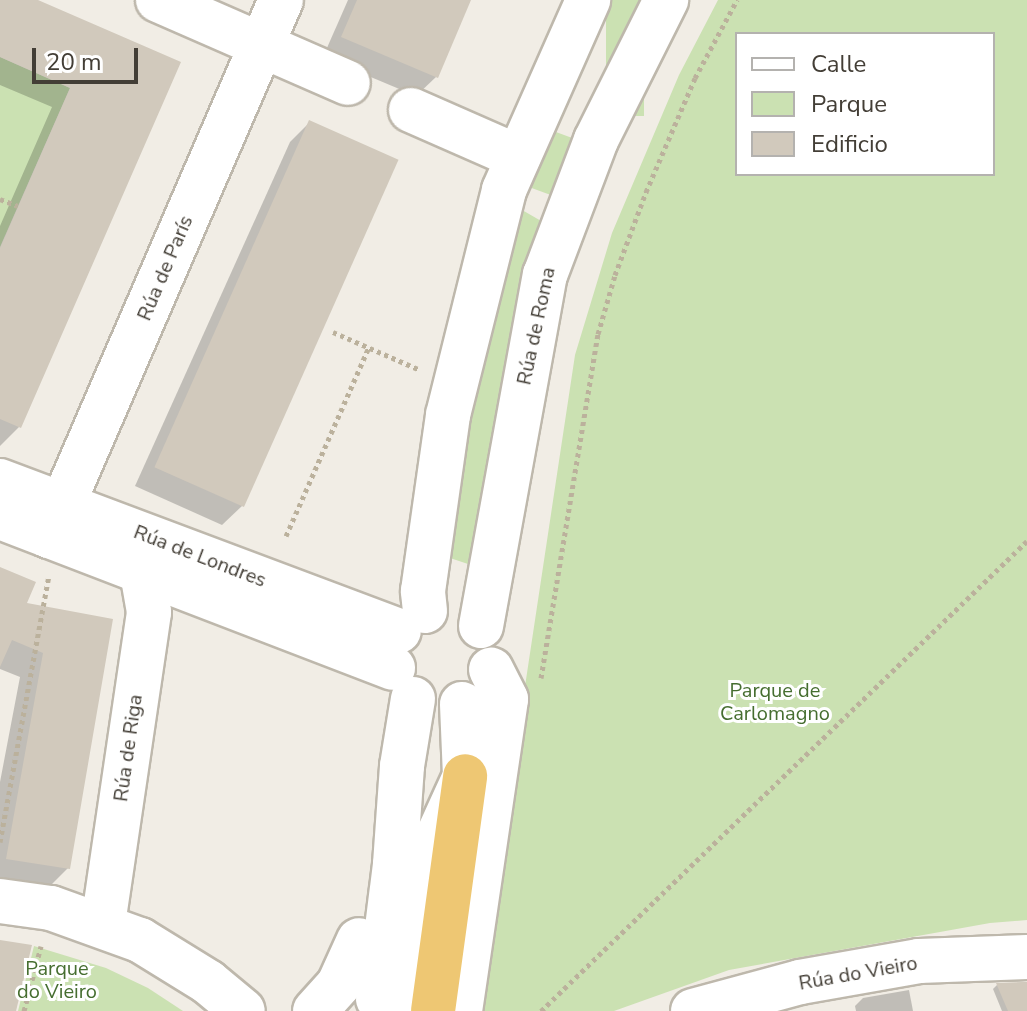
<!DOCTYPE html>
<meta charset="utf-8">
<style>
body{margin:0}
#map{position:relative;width:1027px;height:1011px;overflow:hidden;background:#f1ede5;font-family:"Nunito Sans",sans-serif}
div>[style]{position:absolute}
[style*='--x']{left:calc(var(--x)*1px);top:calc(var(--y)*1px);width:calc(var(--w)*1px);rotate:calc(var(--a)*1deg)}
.green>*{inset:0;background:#cbe1b2;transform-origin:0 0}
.shadow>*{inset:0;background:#0003}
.building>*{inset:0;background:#d1c9bc;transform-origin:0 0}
.path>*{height:5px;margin-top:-2.5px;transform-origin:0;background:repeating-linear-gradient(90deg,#bbb19c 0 4px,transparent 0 8px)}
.roads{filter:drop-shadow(2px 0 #beb8ac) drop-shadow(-2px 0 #beb8ac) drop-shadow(0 2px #beb8ac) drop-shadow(0 -2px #beb8ac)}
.minor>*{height:44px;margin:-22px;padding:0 22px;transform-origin:22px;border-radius:22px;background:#fff}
.highway>*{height:44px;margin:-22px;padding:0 22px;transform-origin:22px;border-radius:22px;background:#eec773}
span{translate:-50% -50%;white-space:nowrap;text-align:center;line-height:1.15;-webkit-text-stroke:6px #fff;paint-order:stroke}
.street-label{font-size:20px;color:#433e36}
.park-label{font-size:20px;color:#466e30}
.legend{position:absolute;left:735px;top:32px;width:260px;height:144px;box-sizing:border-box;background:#fff;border:2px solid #b4b2af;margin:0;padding:10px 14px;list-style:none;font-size:24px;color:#433e36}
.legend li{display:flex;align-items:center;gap:16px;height:40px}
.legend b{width:40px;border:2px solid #b4b2af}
.scale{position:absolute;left:32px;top:48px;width:106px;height:36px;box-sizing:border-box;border:4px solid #433e36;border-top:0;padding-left:10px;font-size:24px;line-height:28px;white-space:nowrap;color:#433e36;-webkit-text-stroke:6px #fff;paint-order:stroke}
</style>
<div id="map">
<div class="green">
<div style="left:606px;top:0;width:38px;height:116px"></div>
<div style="clip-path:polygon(evenodd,718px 0,1027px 0,1027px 920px,990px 923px,729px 970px,614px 1011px,476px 1011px,575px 355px,612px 233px,679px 75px,718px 0,737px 34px,993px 34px,993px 174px,737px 174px,737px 34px)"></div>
<div style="clip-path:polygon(0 57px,70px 88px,0 247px)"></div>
<div style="left:545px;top:128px;width:37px;height:61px;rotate:20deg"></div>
<div style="clip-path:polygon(517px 207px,548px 225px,480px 568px,444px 556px,478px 342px)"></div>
<div style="clip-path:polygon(34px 946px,106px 968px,148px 988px,183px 1011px,18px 1011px)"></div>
</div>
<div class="shadow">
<div style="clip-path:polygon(0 0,33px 0,179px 63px,19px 427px,0 446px,0 226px,52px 107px,0 85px)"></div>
<div style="clip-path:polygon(348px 0,469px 0,436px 77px,416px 96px,323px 57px)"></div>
<div style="clip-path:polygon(310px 122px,242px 506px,222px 525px,135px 486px,290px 142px)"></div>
<div style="clip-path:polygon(0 569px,25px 604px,111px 621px,68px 868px,44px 892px,0 886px,0 782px,20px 677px,0 669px)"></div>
<div style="clip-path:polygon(1027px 982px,1027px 1011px,1002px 1011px,993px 989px,997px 985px)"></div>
<div style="clip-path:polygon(909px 990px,913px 1011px,856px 1011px,855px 1006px,863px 998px)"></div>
</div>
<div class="building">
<div style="clip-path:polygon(0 0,38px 0,181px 62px,21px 428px,0 419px,0 248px,70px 88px,0 57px)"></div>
<div style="clip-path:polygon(357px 0,471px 0,438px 78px,341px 37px)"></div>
<div style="left:309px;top:120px;width:98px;height:380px;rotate:24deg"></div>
<div style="clip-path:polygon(0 567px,36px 582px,27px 603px,113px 619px,70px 869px,6px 859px,43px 653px,12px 640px,0 667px)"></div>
<div style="clip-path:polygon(0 940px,32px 945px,16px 1011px,0 1011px)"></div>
<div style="clip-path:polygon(1027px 982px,1027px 1011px,1008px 1011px,996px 983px)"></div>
</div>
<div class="path">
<div style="--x:0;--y:199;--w:19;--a:21"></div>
<div style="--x:333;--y:332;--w:93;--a:23.5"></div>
<div style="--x:286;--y:536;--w:206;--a:-66.3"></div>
<div style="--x:541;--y:678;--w:349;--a:-80.6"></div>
<div style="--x:598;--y:334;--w:61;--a:-73.9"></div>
<div style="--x:615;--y:275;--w:89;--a:-69.5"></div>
<div style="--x:646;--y:192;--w:124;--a:-66.7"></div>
<div style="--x:695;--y:78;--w:89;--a:-61.7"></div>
<div style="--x:0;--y:842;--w:271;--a:-79.6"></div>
<div style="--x:24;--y:1011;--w:67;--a:-75.3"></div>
<div style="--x:541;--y:1011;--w:676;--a:-44.04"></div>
</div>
<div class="roads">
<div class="minor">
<div style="--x:158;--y:0;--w:207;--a:23.6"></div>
<div style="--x:411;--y:110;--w:117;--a:23.7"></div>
<div style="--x:0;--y:481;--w:426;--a:20.6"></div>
<div style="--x:0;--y:517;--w:421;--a:21"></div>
<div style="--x:49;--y:536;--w:584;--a:-66.6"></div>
<div style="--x:425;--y:611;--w:20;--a:-96"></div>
<div style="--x:423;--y:591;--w:178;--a:-81.9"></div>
<div style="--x:448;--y:415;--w:232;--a:-76"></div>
<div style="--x:504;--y:190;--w:208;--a:-66.1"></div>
<div style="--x:481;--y:626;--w:357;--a:-79.7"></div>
<div style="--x:545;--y:275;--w:144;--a:-69.3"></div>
<div style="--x:596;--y:140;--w:157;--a:-63.4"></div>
<div style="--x:0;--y:901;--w:51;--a:7.8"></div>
<div style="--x:51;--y:908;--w:95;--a:19.8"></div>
<div style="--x:140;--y:940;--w:80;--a:31.7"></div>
<div style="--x:208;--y:982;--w:45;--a:39.6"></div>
<div style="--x:103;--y:924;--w:315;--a:-81.6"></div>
<div style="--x:149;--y:612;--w:41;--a:-99.9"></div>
<div style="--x:378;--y:999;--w:136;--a:-82.8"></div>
<div style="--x:395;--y:864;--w:98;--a:-85.9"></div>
<div style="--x:402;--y:766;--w:68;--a:-80.7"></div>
<div style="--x:315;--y:1011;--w:36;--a:-48"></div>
<div style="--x:339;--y:984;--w:48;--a:-65.6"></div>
<div style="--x:403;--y:1011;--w:170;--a:-79.5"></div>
<div style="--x:434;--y:844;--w:75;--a:-65.5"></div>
<div style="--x:465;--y:776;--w:72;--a:-92.4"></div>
<div style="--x:460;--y:1011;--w:315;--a:-81.6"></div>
<div style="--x:506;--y:699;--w:33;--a:-117"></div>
<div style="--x:693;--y:1011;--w:111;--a:-15.2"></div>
<div style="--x:800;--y:982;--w:121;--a:-10"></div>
<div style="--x:919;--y:961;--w:108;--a:-2.1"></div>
</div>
<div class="highway">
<div style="--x:433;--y:1011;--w:237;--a:-82.2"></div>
</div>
</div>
<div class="street-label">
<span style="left:165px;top:268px;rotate:-67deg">Rúa de París</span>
<span style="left:536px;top:326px;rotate:-78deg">Rúa de Roma</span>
<span style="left:200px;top:556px;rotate:21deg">Rúa de Londres</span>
<span style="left:128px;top:748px;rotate:-82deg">Rúa de Riga</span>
<span style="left:858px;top:973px;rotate:-10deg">Rúa do Vieiro</span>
</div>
<div class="park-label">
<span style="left:775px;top:702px">Parque de<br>Carlomagno</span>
<span style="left:57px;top:980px">Parque<br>do Vieiro</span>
</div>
<ul class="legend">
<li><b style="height:10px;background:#fff"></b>Calle</li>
<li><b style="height:22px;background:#cbe1b2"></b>Parque</li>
<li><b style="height:22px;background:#d1c9bc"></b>Edificio</li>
</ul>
<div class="scale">20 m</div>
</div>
